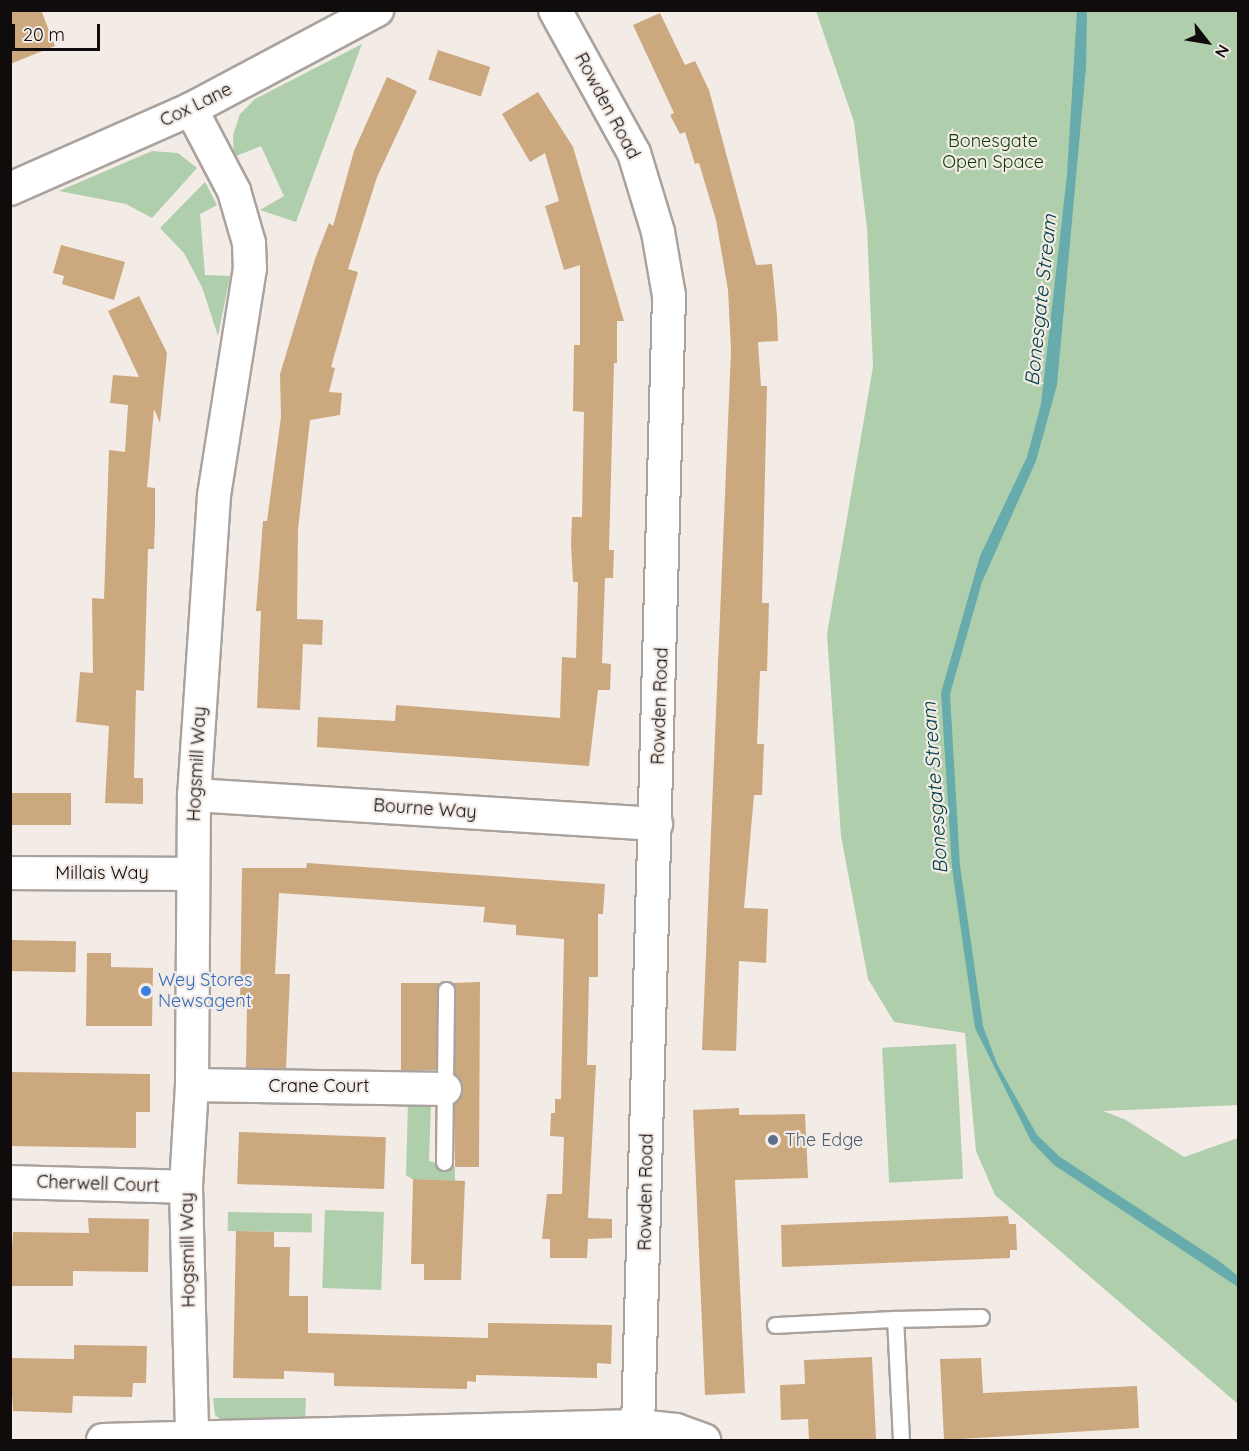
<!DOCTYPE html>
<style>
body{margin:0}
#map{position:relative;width:1249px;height:1451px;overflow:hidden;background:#f3ebe6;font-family:Quicksand,sans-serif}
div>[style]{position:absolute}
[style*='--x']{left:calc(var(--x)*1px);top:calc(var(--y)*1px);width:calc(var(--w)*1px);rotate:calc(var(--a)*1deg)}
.green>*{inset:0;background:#afceab;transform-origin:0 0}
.water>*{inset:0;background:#67abac}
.building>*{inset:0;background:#cca87f;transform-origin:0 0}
.roads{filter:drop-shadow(2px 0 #a9a29d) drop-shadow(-2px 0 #a9a29d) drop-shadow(0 2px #a9a29d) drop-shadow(0 -2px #a9a29d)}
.service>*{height:15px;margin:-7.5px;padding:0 7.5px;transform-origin:7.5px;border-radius:7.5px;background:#fff}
.minor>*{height:32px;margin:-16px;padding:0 16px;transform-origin:16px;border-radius:16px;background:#fff}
.dots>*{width:16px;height:16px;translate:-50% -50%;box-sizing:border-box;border:3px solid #f3ebe6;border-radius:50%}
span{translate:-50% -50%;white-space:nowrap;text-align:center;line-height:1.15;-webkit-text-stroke:4.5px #f3ebe6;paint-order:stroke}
.street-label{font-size:18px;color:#0f0c0b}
.park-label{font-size:18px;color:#093d06}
.shop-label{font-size:18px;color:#366cbe}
.left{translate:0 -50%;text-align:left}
.service-label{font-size:18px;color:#4e5e75}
.water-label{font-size:20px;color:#004243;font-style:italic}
.frame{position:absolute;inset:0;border:12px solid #0f0c0b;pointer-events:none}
.north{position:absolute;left:1177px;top:12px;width:60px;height:60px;-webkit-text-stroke:4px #f3ebe6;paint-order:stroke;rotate:121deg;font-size:16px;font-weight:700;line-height:24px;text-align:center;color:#0f0c0b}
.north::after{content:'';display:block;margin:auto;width:21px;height:27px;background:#0f0c0b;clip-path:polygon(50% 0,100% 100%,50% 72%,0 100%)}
.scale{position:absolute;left:12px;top:24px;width:88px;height:27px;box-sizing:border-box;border:3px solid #0f0c0b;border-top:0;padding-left:8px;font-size:18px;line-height:21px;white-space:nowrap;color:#0f0c0b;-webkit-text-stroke:4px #f3ebe6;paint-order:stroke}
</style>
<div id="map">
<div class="green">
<div style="clip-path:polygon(816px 11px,1238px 11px,1238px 1105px,1103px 1111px,1126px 1120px,1184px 1157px,1238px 1138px,1238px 1404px,995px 1195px,976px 1151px,965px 1033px,894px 1022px,868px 979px,841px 836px,827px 634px,873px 367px,867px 228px,854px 122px)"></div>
<div style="clip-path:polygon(362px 44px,296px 222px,260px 210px,284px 196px,261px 146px,234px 157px,233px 135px,240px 114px,255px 99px)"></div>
<div style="clip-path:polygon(152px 151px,178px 153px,197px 168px,152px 218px,126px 204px,59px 191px)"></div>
<div style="clip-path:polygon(205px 182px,217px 205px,200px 214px,205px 275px,230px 276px,218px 336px,202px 287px,184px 253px,160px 228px)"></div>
<div style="left:956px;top:1044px;width:135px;height:74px;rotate:87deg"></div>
<div style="clip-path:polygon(408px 1102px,431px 1102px,429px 1161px,455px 1167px,455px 1181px,412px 1179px,406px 1175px)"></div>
<div style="left:325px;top:1210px;width:59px;height:78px;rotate:2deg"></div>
<div style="left:228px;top:1212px;width:84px;height:19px;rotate:1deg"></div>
<div style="clip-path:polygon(213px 1398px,306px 1398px,305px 1420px,225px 1423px,215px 1415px)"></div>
</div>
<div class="water">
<div style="clip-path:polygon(1077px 11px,1087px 11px,1086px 67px,1057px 385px,1036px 461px,982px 582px,950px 694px,960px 866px,983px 1026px,997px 1064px,1037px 1135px,1060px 1157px,1219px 1261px,1238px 1276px,1238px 1287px,1054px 1165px,1031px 1141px,975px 1028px,952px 868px,941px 693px,980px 556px,1027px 457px,1041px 404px,1067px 175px)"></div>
</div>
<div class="building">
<div style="clip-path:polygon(10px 10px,41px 10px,55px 46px,10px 64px)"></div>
<div style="clip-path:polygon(660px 13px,685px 65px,695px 61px,709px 90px,756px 265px,772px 264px,777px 316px,778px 341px,758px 342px,761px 386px,767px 386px,762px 603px,769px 603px,767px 671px,760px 671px,759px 698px,757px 744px,764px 744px,762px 795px,754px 795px,744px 908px,768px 909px,766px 963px,739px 961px,736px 1051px,702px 1050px,731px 350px,728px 290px,716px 220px,699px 163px,695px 164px,685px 132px,680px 134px,670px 115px,674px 113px,633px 25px)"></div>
<div style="left:438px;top:50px;width:55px;height:31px;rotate:18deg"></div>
<div style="clip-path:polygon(387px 77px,417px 91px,377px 177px,348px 269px,358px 272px,331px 367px,335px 368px,329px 392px,342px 393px,340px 415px,310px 420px,298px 530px,297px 619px,323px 620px,322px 645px,303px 644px,300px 710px,257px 708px,261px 611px,256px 611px,263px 521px,267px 521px,281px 417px,280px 374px,315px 259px,329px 223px,333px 226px,354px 151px)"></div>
<div style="clip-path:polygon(538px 92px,573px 147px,624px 321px,617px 321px,617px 363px,614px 363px,609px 550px,614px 550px,613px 578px,605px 578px,602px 663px,611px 664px,610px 690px,598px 690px,589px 766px,317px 747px,318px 717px,395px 721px,396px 705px,560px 718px,562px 657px,576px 658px,578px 582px,573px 582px,571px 544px,572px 517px,582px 517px,584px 412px,573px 411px,574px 345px,580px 345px,580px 265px,564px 270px,545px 206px,559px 201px,545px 153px,530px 162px,502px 114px)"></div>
<div style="clip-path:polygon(61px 245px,125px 262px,114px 300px,62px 284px,64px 276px,53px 273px)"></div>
<div style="clip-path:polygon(139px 296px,167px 353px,160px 423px,154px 409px,147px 487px,155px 488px,155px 524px,154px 549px,148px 549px,144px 691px,136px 690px,134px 778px,143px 778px,143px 804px,105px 803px,109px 726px,76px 722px,80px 672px,93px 673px,92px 598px,104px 599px,109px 450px,125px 452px,128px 405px,110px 403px,113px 375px,139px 377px,108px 311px)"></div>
<div style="left:71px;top:793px;width:32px;height:61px;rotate:90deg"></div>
<div style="clip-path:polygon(307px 863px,605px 884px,603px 914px,598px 914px,598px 977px,589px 977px,587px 1065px,596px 1065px,588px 1218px,612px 1219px,612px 1238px,588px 1239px,587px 1258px,550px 1258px,550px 1239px,542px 1239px,547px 1194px,562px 1194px,564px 1137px,550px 1136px,551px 1113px,555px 1113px,555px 1099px,561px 1099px,564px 939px,516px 935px,516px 925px,483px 922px,485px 907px,279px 893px,275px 974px,290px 974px,286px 1068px,246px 1068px,247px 1005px,240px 1005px,242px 868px,306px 868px)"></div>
<div style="left:10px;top:940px;width:66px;height:31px;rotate:1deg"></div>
<div style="clip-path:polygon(87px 953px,111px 953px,111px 967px,153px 968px,152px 1026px,86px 1026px)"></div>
<div style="clip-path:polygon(480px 982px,479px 1167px,455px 1167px,455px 1103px,463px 1089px,455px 1074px,453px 983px)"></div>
<div style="left:401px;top:983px;width:38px;height:87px"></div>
<div style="clip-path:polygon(10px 1072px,150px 1074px,150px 1112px,136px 1112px,136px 1148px,10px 1146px)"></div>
<div style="clip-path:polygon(739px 1108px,739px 1115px,805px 1114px,808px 1178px,735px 1180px,745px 1393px,705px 1395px,693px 1110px)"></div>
<div style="left:239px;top:1132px;width:147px;height:52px;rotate:2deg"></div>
<div style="clip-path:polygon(413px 1179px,465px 1181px,461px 1280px,424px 1280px,424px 1264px,411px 1264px)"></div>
<div style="clip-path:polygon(1008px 1216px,1009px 1224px,1016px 1224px,1017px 1250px,1010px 1250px,1010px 1258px,782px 1267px,781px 1225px)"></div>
<div style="clip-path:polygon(88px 1218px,149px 1219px,148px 1272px,73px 1271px,73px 1286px,10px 1286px,13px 1232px,89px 1233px)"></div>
<div style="clip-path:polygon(236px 1231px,274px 1232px,274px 1247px,290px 1247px,289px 1296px,308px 1296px,308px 1333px,488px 1338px,488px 1323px,612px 1325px,611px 1364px,597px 1363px,597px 1378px,476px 1375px,476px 1382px,467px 1381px,467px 1389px,334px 1386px,334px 1373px,284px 1371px,284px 1379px,233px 1378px)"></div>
<div style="clip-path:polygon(74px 1345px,147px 1346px,146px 1383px,133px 1383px,132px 1397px,73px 1396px,72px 1413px,13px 1411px,10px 1358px,74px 1359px)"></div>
<div style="clip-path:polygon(872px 1357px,876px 1439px,809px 1440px,808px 1419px,781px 1420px,780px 1385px,805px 1384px,804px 1360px)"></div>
<div style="clip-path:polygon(981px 1358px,983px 1393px,1137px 1386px,1139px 1428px,944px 1440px,940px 1359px)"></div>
</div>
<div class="roads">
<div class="service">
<div style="--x:444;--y:1162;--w:172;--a:-89.3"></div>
<div style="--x:775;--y:1325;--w:120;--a:-2.9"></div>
<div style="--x:901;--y:1440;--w:121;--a:-92.8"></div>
<div style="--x:895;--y:1319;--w:86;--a:-1.3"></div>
</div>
<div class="minor">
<div style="--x:555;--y:10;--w:163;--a:61.1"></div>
<div style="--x:634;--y:153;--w:83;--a:73.1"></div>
<div style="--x:658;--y:232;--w:65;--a:80.2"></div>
<div style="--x:669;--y:296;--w:1130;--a:91.57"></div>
<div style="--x:191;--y:109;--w:93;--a:62.3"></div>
<div style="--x:234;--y:191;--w:54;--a:73.9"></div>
<div style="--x:249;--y:243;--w:25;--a:88"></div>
<div style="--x:250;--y:268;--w:231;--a:99"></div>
<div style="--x:214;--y:496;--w:300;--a:93.8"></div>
<div style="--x:194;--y:795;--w:290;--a:90.4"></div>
<div style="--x:192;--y:1085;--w:102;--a:93.4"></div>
<div style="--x:186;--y:1187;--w:249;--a:88.6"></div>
<div style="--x:10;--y:189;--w:198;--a:-23.8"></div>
<div style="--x:191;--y:109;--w:211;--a:-28"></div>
<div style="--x:194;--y:795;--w:463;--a:3.6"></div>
<div style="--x:10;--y:873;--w:183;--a:0.3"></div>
<div style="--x:192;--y:1085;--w:253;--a:0.9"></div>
<div style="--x:10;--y:1182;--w:176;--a:1.6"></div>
<div style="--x:103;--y:1440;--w:535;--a:-1.5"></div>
<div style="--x:638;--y:1426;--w:38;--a:6"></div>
<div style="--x:676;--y:1430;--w:30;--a:20"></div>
</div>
</div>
<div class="dots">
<div style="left:146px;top:991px;background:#3f7fe0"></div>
<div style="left:773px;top:1140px;background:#5c6f8a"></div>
</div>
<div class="street-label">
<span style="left:196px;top:105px;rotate:-26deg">Cox Lane</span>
<span style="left:607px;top:106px;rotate:62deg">Rowden Road</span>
<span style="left:660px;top:706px;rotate:-88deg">Rowden Road</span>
<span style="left:197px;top:764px;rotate:-87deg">Hogsmill Way</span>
<span style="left:425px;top:809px;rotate:4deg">Bourne Way</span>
<span style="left:102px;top:873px">Millais Way</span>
<span style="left:319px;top:1086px">Crane Court</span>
<span style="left:98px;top:1184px;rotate:2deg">Cherwell Court</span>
<span style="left:646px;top:1192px;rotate:-89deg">Rowden Road</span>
<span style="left:188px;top:1250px;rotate:-91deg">Hogsmill Way</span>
</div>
<div class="park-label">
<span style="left:993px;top:152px">Bonesgate<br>Open Space</span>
</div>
<div class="shop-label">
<span class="left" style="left:158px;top:991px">Wey Stores<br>Newsagent</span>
</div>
<div class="service-label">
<span class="left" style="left:785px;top:1140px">The Edge</span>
</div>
<div class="water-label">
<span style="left:1040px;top:300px;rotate:-84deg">Bonesgate Stream</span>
<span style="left:934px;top:788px;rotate:-94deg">Bonesgate Stream</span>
</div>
<div class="frame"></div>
<div class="north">N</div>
<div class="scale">20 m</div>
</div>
